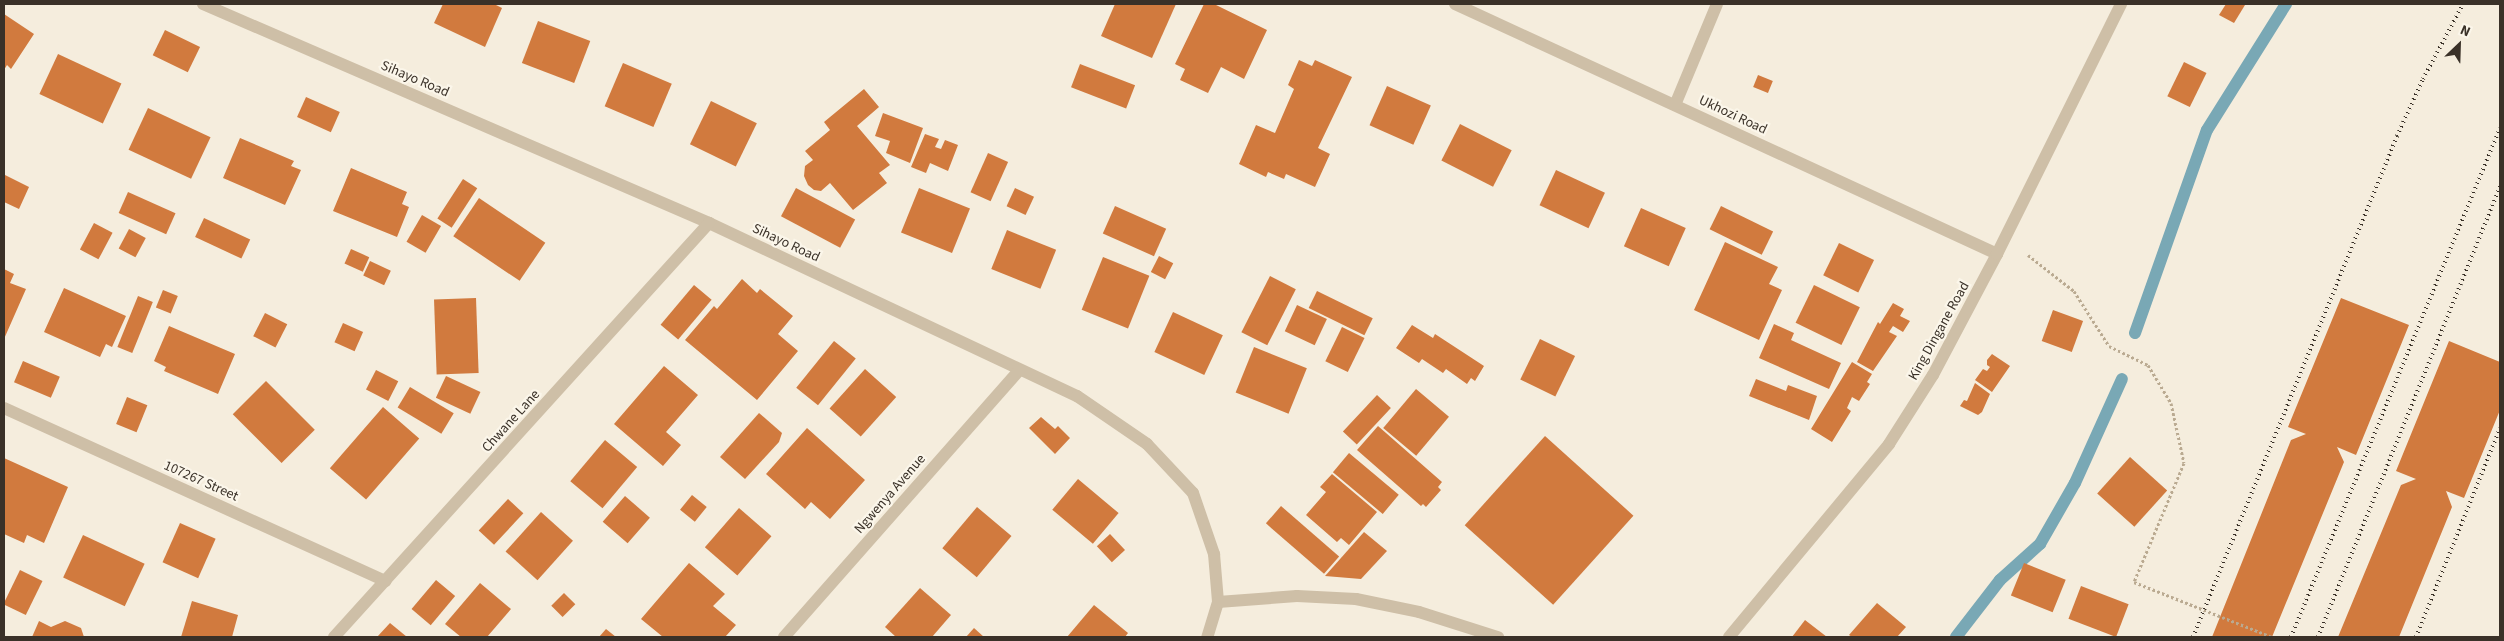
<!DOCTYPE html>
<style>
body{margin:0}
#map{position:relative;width:2504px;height:641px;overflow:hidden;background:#f5eddd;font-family:"Source Sans 3",sans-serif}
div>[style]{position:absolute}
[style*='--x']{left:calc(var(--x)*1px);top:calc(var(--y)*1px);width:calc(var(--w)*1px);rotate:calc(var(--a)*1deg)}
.stream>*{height:12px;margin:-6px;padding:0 6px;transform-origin:6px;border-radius:6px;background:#79a8b5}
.building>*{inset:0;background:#d17a3e;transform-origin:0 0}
.path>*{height:3px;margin-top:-1.5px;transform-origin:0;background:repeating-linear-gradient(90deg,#baaa91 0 2.5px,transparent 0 5px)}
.minor>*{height:12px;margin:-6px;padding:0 6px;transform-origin:6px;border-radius:6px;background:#cebfa7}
.tertiary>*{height:12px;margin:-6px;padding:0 6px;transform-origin:6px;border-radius:6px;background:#cebfa7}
.rail>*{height:4px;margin-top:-2px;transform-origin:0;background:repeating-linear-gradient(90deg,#3a3128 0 1px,transparent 0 5px)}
span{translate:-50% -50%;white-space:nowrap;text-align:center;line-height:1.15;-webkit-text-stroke:4.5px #fbf6ea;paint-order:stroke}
.street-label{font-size:14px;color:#3a3128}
.frame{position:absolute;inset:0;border:5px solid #3a3128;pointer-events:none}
.north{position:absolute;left:2434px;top:20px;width:50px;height:50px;-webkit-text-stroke:4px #fbf6ea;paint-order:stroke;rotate:24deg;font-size:14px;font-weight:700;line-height:20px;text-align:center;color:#3a3128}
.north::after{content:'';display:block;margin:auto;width:18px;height:22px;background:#3a3128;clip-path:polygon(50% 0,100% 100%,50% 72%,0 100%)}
</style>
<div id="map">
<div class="stream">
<div style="--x:2135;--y:333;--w:215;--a:-70.5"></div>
<div style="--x:2207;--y:130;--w:149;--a:-57.9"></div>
<div style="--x:1956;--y:637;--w:72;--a:-52.3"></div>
<div style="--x:2000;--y:580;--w:54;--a:-42"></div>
<div style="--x:2040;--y:544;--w:70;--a:-60.2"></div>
<div style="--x:2075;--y:483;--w:114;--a:-65.7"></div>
</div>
<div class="building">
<div style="clip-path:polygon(443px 4px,494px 4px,502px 8px,485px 47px,434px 23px)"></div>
<div style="clip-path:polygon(1115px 4px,1176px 4px,1152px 58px,1101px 36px)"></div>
<div style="clip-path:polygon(1204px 4px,1214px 4px,1267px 30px,1244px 79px,1221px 67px,1208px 93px,1180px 80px,1185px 69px,1175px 64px)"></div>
<div style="clip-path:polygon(2226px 4px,2245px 5px,2234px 23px,2219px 15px)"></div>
<div style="clip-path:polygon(4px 14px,34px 34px,11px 69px,7px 65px,4px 70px)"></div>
<div style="left:538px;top:21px;width:56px;height:45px;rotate:21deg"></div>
<div style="left:165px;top:30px;width:39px;height:28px;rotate:26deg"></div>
<div style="left:58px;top:54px;width:70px;height:44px;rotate:25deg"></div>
<div style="clip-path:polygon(1299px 60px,1312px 66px,1315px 60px,1352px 77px,1318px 148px,1330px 154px,1315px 187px,1286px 174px,1284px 179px,1268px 172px,1266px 177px,1239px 164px,1256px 125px,1275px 133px,1294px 89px,1288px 85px)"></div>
<div style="left:2184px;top:62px;width:25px;height:38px;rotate:26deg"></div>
<div style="left:623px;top:63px;width:53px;height:47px;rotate:23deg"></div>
<div style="left:1080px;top:64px;width:59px;height:25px;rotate:21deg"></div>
<div style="left:1758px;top:75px;width:16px;height:13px;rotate:22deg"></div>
<div style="left:1387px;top:86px;width:48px;height:43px;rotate:24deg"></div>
<div style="clip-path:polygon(864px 89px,879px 107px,857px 126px,890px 165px,879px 173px,887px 183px,853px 210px,830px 183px,821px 191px,814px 190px,808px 185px,804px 176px,805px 166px,813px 160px,805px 151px,830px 130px,824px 122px)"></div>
<div style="left:306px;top:97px;width:37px;height:22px;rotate:24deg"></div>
<div style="left:711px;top:101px;width:51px;height:48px;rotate:26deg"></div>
<div style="left:148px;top:108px;width:69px;height:46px;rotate:25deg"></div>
<div style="clip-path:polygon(883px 113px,923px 128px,910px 163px,886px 153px,890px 141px,875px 136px)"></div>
<div style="left:1460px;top:124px;width:58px;height:41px;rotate:27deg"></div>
<div style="clip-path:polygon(925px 134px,939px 139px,935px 147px,941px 149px,945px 140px,958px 145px,948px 171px,930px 163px,926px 173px,911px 167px)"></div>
<div style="clip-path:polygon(240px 138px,294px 161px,291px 166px,301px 170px,285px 205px,223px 178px)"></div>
<div style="left:988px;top:153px;width:22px;height:43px;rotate:24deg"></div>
<div style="clip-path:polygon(351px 168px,407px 192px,402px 204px,409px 207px,397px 237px,333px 211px)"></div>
<div style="left:1556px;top:170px;width:54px;height:39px;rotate:25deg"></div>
<div style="clip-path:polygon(5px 175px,29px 187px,19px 209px,4px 202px)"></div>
<div style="left:463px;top:179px;width:17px;height:47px;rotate:33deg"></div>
<div style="left:796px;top:188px;width:67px;height:32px;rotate:28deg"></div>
<div style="left:919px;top:188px;width:55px;height:48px;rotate:22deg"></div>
<div style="left:1015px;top:188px;width:21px;height:20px;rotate:25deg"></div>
<div style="left:128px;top:192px;width:52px;height:23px;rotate:24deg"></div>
<div style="left:479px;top:198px;width:80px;height:46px;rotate:34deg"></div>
<div style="left:1115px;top:206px;width:56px;height:30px;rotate:24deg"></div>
<div style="left:1721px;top:206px;width:58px;height:26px;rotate:26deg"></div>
<div style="left:1641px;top:208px;width:49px;height:42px;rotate:24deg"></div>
<div style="left:422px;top:215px;width:22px;height:31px;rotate:30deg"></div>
<div style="left:204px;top:218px;width:51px;height:21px;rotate:25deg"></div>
<div style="left:94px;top:223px;width:21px;height:30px;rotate:28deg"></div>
<div style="left:129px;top:229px;width:19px;height:22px;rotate:28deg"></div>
<div style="left:1007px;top:230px;width:53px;height:42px;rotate:22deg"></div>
<div style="clip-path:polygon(1725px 242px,1778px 267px,1769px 284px,1782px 290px,1759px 340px,1694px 310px)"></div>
<div style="left:1839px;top:243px;width:39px;height:36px;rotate:26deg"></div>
<div style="left:351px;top:249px;width:20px;height:16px;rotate:24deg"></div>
<div style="left:1159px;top:256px;width:16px;height:18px;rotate:27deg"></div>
<div style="left:1103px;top:257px;width:50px;height:57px;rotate:22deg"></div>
<div style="left:370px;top:261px;width:23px;height:16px;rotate:25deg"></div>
<div style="clip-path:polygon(4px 269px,14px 274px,10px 283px,26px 289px,4px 339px)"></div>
<div style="left:1270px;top:276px;width:29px;height:63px;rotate:27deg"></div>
<div style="clip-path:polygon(742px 279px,757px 293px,760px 289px,793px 316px,778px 334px,798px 351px,757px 400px,685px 340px,714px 306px,717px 309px)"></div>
<div style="left:694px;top:285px;width:23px;height:52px;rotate:40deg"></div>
<div style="left:1814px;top:285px;width:51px;height:42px;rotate:26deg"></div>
<div style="clip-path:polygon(64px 288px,126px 316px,112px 347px,106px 344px,100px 357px,44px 332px)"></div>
<div style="left:163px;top:290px;width:16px;height:19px;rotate:22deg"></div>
<div style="left:1317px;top:291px;width:62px;height:19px;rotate:26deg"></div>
<div style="left:138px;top:296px;width:16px;height:55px;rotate:22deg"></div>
<div style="left:476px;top:298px;width:75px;height:42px;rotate:88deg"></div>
<div style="clip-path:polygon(2341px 298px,2409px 325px,2356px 455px,2337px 447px,2344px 462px,2272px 637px,2212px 637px,2291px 440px,2306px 434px,2288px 427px)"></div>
<div style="clip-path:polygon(1893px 303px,1904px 309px,1900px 316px,1910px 321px,1903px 332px,1893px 326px,1889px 332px,1897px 336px,1873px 371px,1857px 362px,1878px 322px,1880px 324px)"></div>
<div style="left:1297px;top:305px;width:33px;height:29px;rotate:25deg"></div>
<div style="left:2053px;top:310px;width:32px;height:33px;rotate:20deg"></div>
<div style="left:1173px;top:312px;width:55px;height:44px;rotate:25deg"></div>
<div style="left:265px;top:313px;width:25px;height:26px;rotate:27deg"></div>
<div style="left:343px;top:323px;width:22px;height:21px;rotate:24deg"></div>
<div style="clip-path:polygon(1774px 324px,1794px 333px,1791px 340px,1841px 363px,1829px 389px,1759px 358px)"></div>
<div style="clip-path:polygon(1412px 325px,1433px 338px,1435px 334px,1484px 366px,1475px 381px,1471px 378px,1467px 384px,1446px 369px,1443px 373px,1422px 359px,1419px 363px,1396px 348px)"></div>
<div style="clip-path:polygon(169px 326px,235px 354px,218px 394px,164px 371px,166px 367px,154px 361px)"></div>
<div style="left:1342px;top:327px;width:25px;height:38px;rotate:26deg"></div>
<div style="left:1540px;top:339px;width:39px;height:45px;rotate:26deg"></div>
<div style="left:834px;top:341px;width:28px;height:60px;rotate:39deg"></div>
<div style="clip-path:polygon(2449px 341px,2500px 362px,2500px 410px,2464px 498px,2446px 491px,2452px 507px,2399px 637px,2338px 637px,2401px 485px,2416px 479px,2396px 471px)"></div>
<div style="left:1254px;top:347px;width:57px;height:49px;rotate:22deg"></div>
<div style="clip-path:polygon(1992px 354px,2010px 366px,1992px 392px,1975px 380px,1983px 369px,1987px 371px,1990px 367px,1987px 365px,1987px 360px)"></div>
<div style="left:23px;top:361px;width:40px;height:23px;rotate:23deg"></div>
<div style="clip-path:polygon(1852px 362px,1872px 374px,1867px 382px,1870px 384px,1859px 401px,1852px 397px,1847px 408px,1851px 411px,1832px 442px,1811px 429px)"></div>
<div style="clip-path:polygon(664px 366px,698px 395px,666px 432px,681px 445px,663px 466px,614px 424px)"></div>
<div style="left:865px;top:369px;width:42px;height:53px;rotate:42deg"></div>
<div style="left:376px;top:370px;width:25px;height:22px;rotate:27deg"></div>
<div style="left:446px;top:376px;width:38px;height:24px;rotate:25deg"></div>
<div style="clip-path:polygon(1756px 379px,1786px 391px,1788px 385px,1817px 396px,1809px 420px,1749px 396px)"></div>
<div style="left:266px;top:381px;width:69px;height:47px;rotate:45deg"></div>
<div style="clip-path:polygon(1975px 383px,1990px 394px,1982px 412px,1978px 415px,1960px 406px,1964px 400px,1967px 401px)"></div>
<div style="left:410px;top:387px;width:51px;height:24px;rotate:31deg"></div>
<div style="left:1416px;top:389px;width:43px;height:51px;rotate:40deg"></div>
<div style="left:1377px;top:395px;width:19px;height:50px;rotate:43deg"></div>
<div style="left:127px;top:397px;width:22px;height:29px;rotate:22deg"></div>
<div style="left:383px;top:407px;width:48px;height:81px;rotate:41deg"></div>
<div style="clip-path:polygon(759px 413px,782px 433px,779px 442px,745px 479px,720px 457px)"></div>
<div style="clip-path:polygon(1041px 417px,1055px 429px,1058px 426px,1070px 438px,1055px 454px,1029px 428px)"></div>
<div style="clip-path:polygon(1378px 426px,1442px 482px,1438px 487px,1441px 490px,1426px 507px,1423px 504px,1421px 506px,1357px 450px)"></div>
<div style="clip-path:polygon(807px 428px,865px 480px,830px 519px,811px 502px,805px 509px,766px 474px)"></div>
<div style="left:1545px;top:436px;width:119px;height:120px;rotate:42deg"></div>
<div style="left:605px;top:440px;width:42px;height:54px;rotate:40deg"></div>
<div style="left:1349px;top:453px;width:65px;height:25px;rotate:40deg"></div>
<div style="left:2130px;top:457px;width:50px;height:49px;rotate:42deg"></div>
<div style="clip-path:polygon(4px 458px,68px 487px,44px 543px,27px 535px,24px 543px,4px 534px)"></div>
<div style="clip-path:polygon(1332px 474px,1377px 512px,1349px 545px,1341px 538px,1337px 542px,1306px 515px,1326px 492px,1320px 487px)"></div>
<div style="left:1078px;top:479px;width:53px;height:40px;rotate:40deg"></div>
<div style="left:692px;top:495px;width:19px;height:19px;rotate:39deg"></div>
<div style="left:625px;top:496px;width:33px;height:34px;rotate:41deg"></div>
<div style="left:508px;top:499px;width:21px;height:43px;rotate:43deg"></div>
<div style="left:1281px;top:506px;width:77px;height:23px;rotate:41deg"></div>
<div style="left:977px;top:507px;width:45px;height:54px;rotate:40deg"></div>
<div style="left:739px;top:508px;width:43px;height:52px;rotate:41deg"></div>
<div style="left:541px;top:512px;width:43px;height:53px;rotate:42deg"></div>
<div style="left:180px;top:523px;width:39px;height:43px;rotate:24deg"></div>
<div style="clip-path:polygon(1364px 532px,1387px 551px,1361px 579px,1325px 576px)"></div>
<div style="left:1110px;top:534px;width:22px;height:18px;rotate:47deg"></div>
<div style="left:83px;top:535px;width:68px;height:47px;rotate:25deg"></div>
<div style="clip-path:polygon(689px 563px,725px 594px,713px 606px,736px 625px,725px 637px,663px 637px,641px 619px)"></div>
<div style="left:2024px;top:563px;width:45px;height:35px;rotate:22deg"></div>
<div style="left:20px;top:570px;width:25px;height:38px;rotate:26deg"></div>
<div style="left:436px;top:580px;width:25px;height:38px;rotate:40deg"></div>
<div style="clip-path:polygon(480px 583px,511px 609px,487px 637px,461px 637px,445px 624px)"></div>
<div style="left:2081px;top:586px;width:51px;height:35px;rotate:21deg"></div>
<div style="clip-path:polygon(920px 588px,951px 615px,932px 637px,896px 637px,885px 627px)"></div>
<div style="left:564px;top:593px;width:16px;height:18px;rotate:45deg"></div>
<div style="clip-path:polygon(192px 601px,238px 615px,232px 637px,181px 637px)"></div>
<div style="clip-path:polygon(1877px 603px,1906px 627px,1897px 637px,1852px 637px,1849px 635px)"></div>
<div style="clip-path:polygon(1094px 605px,1128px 633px,1125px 637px,1067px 637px)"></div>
<div style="clip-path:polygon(1805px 620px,1827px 637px,1792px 637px)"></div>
<div style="clip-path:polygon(39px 621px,51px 627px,65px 621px,81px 628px,84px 637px,32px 637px)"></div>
<div style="clip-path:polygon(390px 623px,407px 637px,377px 637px)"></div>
<div style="clip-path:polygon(974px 628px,984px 637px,966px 637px)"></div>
<div style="clip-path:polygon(606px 629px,616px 637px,599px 637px)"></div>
</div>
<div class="path">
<div style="--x:2028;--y:255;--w:58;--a:38"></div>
<div style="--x:2074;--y:291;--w:65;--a:57.5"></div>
<div style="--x:2109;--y:346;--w:43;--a:26"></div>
<div style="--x:2148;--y:365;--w:44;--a:58.8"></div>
<div style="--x:2171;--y:403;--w:61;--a:77.8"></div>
<div style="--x:2184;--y:463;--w:129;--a:112.8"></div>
<div style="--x:2134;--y:582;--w:149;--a:21.7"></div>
</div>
<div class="minor">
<div style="--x:203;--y:4;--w:551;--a:23.4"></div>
<div style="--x:709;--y:223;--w:407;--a:25.2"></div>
<div style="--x:1077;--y:396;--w:85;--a:34.4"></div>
<div style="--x:1147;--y:444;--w:67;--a:46.8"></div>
<div style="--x:1193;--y:493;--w:65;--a:71"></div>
<div style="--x:1214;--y:554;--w:48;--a:85.2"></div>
<div style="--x:1218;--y:602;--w:37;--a:107"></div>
<div style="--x:1455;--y:4;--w:597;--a:24.76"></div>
<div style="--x:1675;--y:105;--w:109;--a:-67.4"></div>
<div style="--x:4;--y:408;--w:419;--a:24.4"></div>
<div style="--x:1218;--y:602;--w:79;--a:-4.3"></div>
<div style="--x:1297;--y:596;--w:59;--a:2.9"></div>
<div style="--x:1356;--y:599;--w:64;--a:11.7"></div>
<div style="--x:1419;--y:612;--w:83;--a:17.6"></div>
<div style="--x:334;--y:637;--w:559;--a:-47.83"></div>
<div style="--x:784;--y:637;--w:356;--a:-48.6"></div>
</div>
<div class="tertiary">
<div style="--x:1729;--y:637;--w:251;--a:-50.3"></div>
<div style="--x:1889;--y:444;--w:82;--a:-57.5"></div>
<div style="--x:1933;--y:375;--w:137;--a:-62.1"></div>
<div style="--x:1997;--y:254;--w:279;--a:-63.6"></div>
</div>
<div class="rail">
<div style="--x:2193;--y:637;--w:541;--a:-67.84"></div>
<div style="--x:2397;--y:136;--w:63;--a:-65.5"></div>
<div style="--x:2423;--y:79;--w:85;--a:-61.9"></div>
<div style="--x:2291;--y:637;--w:550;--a:-67.68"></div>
<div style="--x:2318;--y:637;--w:486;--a:-68"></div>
<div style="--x:2416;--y:637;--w:225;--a:-68.1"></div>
</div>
<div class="street-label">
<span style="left:415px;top:79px;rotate:23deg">Sihayo Road</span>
<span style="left:1733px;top:115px;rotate:25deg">Ukhozi Road</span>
<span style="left:786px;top:243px;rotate:25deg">Sihayo Road</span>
<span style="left:1939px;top:331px;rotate:-61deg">King Dingane Road</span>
<span style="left:511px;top:421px;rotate:-48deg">Chwane Lane</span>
<span style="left:201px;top:481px;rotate:24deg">107267 Street</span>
<span style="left:890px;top:494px;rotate:-49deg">Ngwenya Avenue</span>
</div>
<div class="frame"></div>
<div class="north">N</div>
</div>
